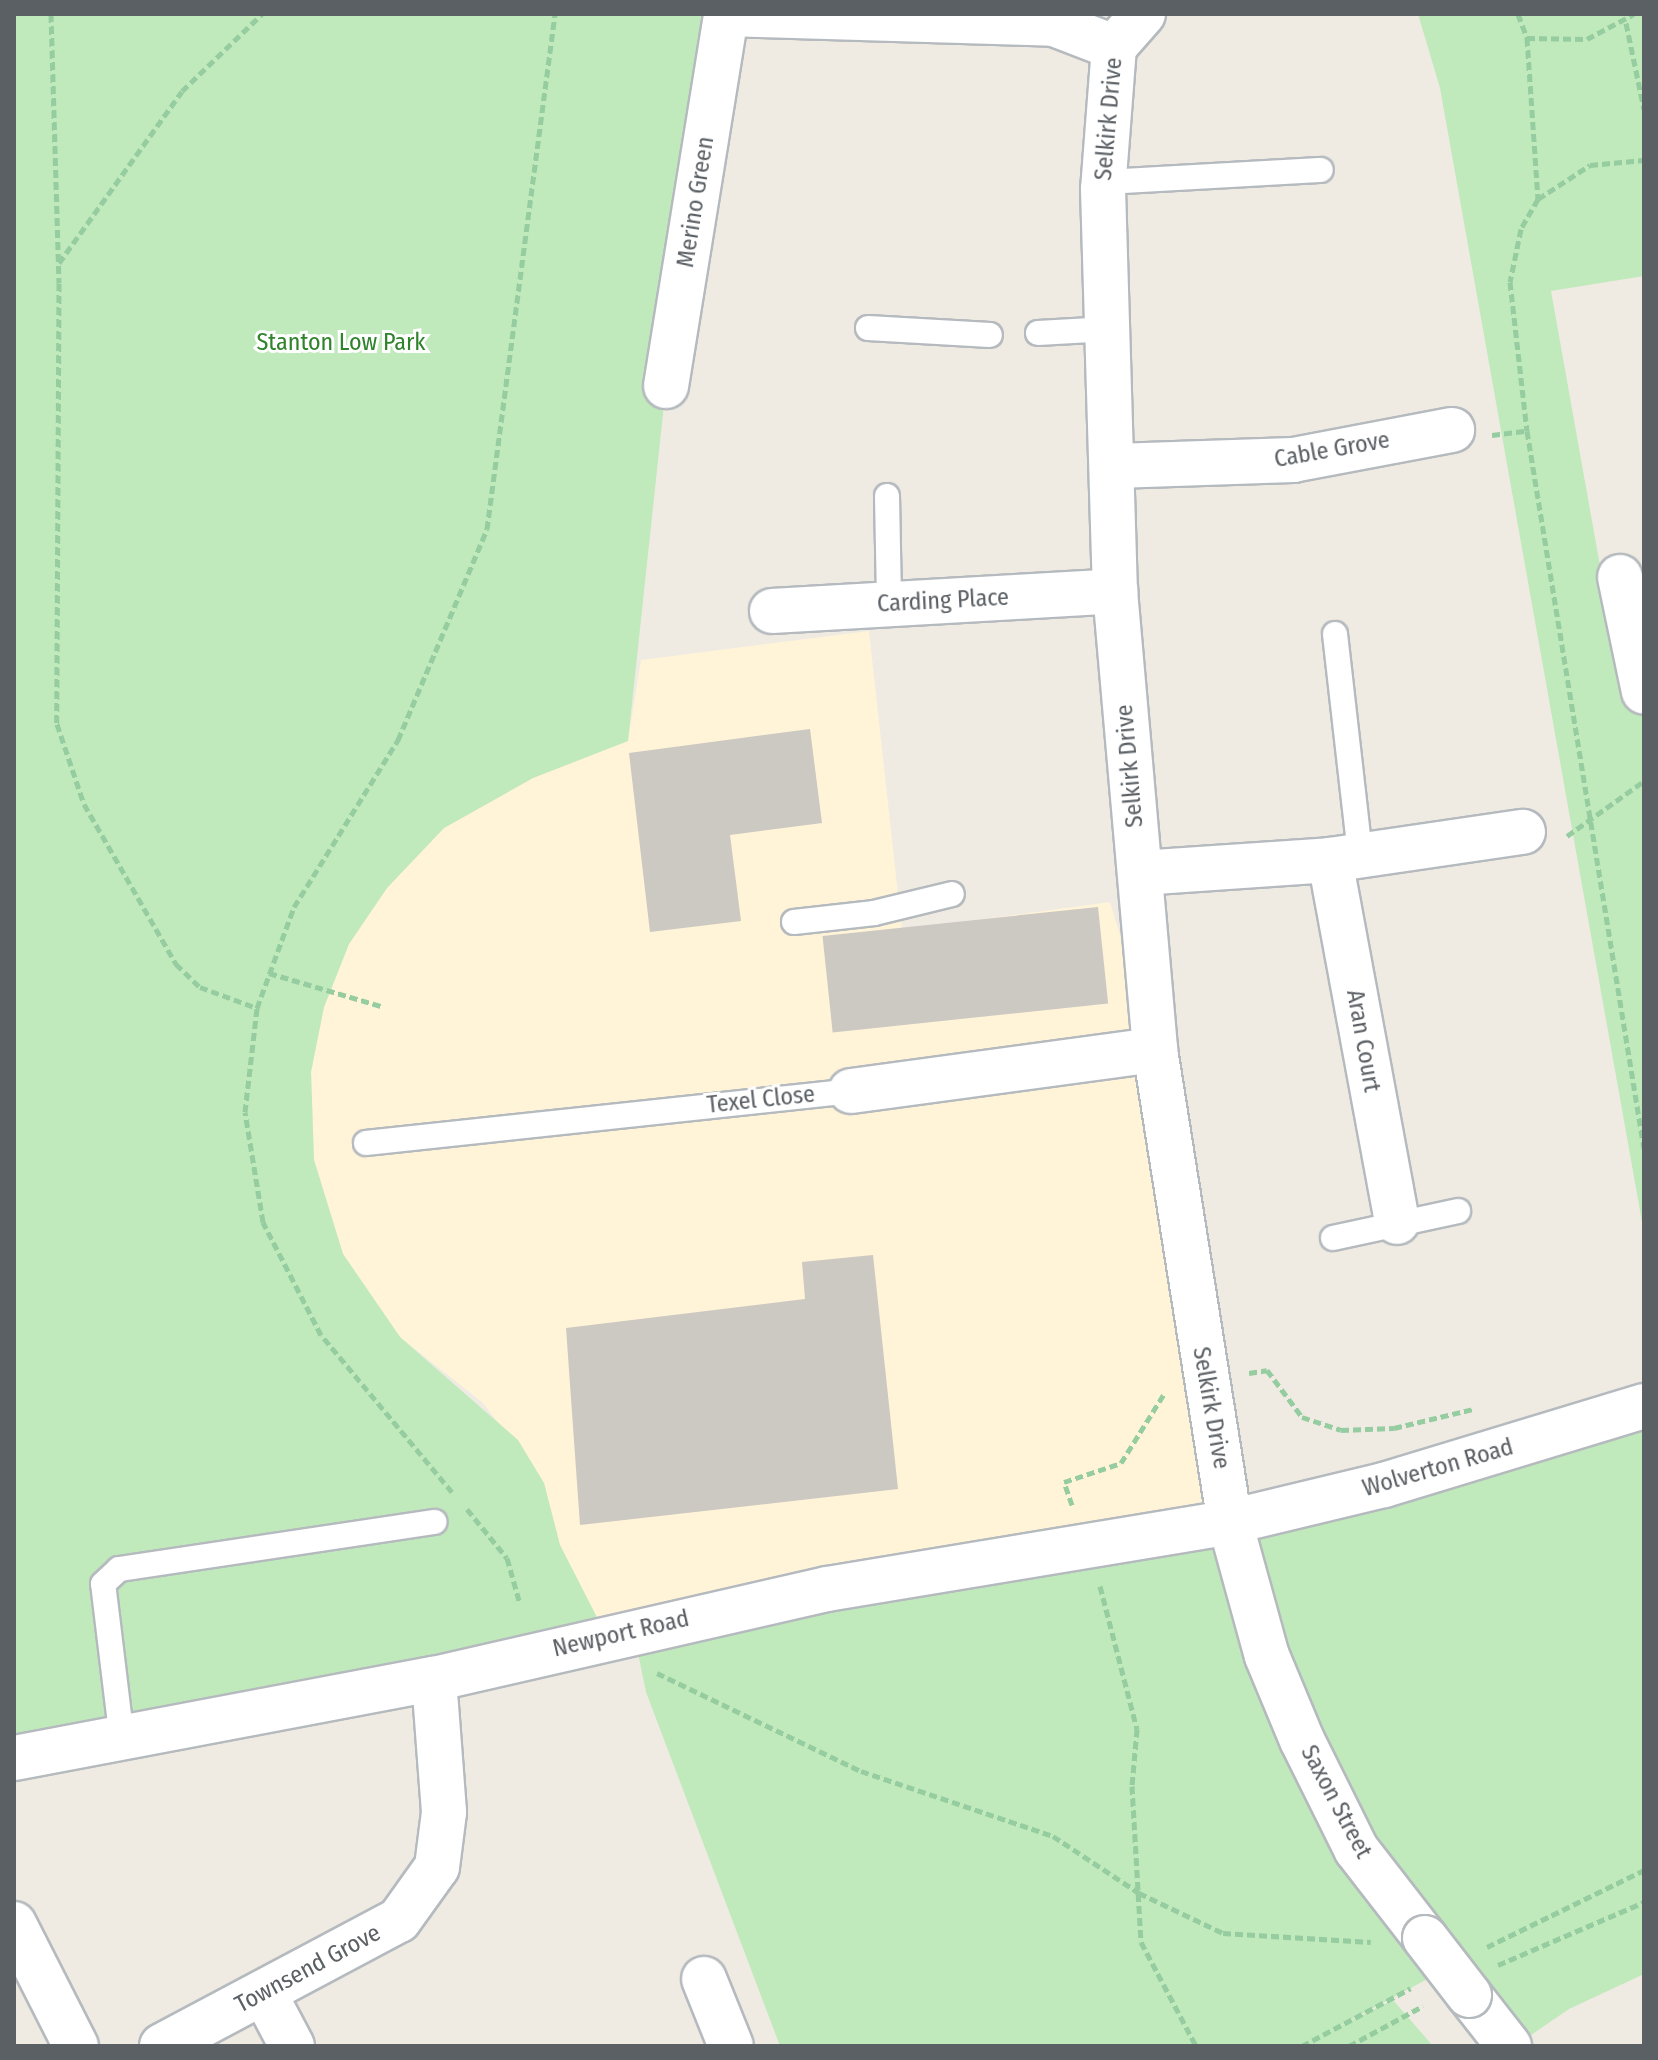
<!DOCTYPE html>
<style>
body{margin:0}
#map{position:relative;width:1658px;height:2060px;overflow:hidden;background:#efebe3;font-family:"Fira Sans Condensed",sans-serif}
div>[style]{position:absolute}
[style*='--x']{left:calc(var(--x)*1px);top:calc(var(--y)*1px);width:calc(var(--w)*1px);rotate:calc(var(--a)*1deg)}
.commercial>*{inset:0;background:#fff3d8}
.green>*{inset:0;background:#c0e9bc}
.building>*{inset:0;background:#ccc8c2;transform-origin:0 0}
.path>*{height:5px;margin-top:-2.5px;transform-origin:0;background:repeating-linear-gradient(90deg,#95cca0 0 8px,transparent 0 12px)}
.roads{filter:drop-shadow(2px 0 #b5babe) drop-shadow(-2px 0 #b5babe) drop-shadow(0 2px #b5babe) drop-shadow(0 -2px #b5babe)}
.service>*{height:24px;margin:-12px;padding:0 12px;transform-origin:12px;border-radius:12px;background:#fff}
.minor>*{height:44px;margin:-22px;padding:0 22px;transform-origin:22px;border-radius:22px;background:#fff}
.tertiary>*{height:44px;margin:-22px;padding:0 22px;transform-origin:22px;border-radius:22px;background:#fff}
.bridges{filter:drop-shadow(2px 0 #b5babe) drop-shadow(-2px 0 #b5babe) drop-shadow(0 2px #b5babe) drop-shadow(0 -2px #b5babe)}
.tertiary-bridge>*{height:44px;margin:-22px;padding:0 22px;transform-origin:22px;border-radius:22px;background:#fff}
span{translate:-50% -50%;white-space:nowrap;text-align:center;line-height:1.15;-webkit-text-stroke:6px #fff;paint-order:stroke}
.street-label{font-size:24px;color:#5b6065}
.park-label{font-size:24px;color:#2e832b}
.frame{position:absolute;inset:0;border:16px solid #5b6065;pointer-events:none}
</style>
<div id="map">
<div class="commercial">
<div style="clip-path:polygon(869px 631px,902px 930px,1110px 902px,1155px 1050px,1230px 1522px,607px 1637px,560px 1545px,544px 1483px,483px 1403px,400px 1337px,343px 1254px,314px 1159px,311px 1072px,324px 1007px,349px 944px,387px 888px,444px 828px,533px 778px,628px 741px,641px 660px)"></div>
</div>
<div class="green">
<div style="clip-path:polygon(14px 14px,726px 14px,666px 386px,628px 741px,533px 778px,444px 828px,387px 888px,349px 944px,324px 1007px,311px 1072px,314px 1160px,343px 1254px,400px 1337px,518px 1440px,544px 1483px,560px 1545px,607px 1637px,14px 1758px)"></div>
<div style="clip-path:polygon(1418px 14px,1644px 14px,1644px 276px,1551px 291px,1602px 577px,1644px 692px,1644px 1233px,1440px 88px)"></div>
<div style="clip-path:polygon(1644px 1406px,1644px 1974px,1569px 2009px,1515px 2046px,1452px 1966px,1330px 2031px,1393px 2000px,1433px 2046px,780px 2046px,646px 1692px,633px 1629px,909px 1574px)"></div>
</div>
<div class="building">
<div style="clip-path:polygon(810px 729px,822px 823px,730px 835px,741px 921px,650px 932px,629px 753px)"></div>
<div style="left:1098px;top:907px;width:97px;height:277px;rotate:84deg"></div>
<div style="clip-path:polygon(873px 1255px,898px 1489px,580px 1525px,566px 1328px,805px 1299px,802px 1262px)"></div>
</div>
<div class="path">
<div style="--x:51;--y:14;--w:269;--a:88.3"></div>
<div style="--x:59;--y:283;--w:441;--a:90.3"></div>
<div style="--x:57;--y:724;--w:84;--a:71.4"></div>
<div style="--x:84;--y:804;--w:185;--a:60.1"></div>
<div style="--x:176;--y:964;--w:33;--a:44"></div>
<div style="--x:200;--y:987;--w:61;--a:20.2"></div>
<div style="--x:1518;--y:14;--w:26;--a:69"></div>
<div style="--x:1527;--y:38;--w:161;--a:86.1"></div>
<div style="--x:1538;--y:199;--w:34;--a:120"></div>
<div style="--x:1521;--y:229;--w:54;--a:101.7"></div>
<div style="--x:1510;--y:282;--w:150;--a:83.5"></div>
<div style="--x:1527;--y:431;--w:727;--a:80.74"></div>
<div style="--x:1626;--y:23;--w:88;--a:78.2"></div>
<div style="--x:1527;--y:38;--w:60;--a:1"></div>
<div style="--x:1587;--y:39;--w:53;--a:-28"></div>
<div style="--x:1538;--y:199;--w:62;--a:-33.2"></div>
<div style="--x:1590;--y:165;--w:54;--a:-5.3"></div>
<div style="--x:59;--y:263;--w:211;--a:-54.4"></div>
<div style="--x:182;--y:91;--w:111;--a:-43.9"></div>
<div style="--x:1492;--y:435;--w:35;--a:-7"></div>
<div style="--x:1567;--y:836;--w:95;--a:-35.5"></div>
<div style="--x:269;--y:973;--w:117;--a:16.4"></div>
<div style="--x:1249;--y:1373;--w:18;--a:-9"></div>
<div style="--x:1267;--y:1370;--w:59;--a:53.3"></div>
<div style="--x:1302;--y:1417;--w:41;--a:18.4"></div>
<div style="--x:1341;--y:1430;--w:53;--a:-2.2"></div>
<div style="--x:1394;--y:1428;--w:81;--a:-13.5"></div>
<div style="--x:452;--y:1492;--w:204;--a:-129.8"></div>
<div style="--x:321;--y:1335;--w:127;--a:-117.2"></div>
<div style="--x:263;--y:1222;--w:111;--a:-99.3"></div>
<div style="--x:245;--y:1112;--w:105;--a:-83.4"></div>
<div style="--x:257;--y:1008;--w:108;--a:-69.9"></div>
<div style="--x:294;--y:907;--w:197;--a:-58.1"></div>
<div style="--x:398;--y:740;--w:229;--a:-67.1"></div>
<div style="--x:487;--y:529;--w:519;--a:-82.48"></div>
<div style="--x:1072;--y:1505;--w:24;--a:-109"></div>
<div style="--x:1064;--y:1482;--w:60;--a:-18.4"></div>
<div style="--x:1121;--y:1463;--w:81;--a:-58.1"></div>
<div style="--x:467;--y:1509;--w:63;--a:50.8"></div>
<div style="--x:507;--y:1558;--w:48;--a:74.2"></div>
<div style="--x:1100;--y:1586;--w:148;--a:75.5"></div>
<div style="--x:1137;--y:1729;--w:57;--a:95"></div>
<div style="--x:1132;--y:1786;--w:156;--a:86.7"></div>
<div style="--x:1141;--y:1942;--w:118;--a:62.1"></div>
<div style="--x:657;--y:1673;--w:226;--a:25.7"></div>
<div style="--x:861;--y:1771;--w:203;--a:18.7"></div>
<div style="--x:1053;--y:1836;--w:103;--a:33.5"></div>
<div style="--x:1139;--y:1893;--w:93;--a:25.5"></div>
<div style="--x:1223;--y:1933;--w:148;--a:3.5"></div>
<div style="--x:1487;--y:1947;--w:175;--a:-26.1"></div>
<div style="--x:1498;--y:1965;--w:159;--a:-23.3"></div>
<div style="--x:1302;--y:2046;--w:123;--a:-28"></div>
<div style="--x:1349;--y:2046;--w:84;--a:-28.4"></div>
</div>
<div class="roads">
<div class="service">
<div style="--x:1104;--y:182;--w:217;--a:-3.2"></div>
<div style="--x:868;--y:328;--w:122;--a:3.3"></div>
<div style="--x:1038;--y:333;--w:71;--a:-3.2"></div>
<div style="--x:887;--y:496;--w:108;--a:88.9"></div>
<div style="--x:1335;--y:634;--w:221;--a:83.5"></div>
<div style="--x:794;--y:922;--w:81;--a:-6.4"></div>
<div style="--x:874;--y:913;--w:80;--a:-13.7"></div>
<div style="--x:366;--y:1143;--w:488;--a:-6.1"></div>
<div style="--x:1333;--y:1238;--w:128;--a:-12.2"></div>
<div style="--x:122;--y:1740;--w:157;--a:-96.9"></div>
<div style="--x:103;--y:1584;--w:22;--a:-43"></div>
<div style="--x:119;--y:1569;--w:319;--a:-8.5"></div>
</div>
<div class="minor">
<div style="--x:726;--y:14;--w:328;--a:1.7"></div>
<div style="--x:1054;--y:24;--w:64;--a:21"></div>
<div style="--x:1143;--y:14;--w:44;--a:131.3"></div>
<div style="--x:1114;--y:47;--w:142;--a:94.4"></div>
<div style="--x:1103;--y:189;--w:402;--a:88.3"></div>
<div style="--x:1115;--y:591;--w:461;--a:85"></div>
<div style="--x:1155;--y:1050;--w:478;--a:81"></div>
<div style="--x:666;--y:386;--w:374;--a:-80.8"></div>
<div style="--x:1115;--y:466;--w:178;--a:-1.9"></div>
<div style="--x:1293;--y:460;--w:162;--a:-10.7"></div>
<div style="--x:1620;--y:577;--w:117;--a:78.2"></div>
<div style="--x:772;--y:611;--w:344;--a:-3.3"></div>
<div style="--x:1330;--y:860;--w:368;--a:79.5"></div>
<div style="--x:1140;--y:873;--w:190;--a:-3.9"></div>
<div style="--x:1330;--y:860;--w:195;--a:-8.3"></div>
<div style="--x:851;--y:1091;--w:307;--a:-7.7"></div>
<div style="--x:14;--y:1924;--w:137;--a:63.1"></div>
<div style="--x:704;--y:1979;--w:72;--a:68.1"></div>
<div style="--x:264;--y:1993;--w:60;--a:62.2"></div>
<div style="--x:162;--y:2046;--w:268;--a:-28"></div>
<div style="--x:399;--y:1920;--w:65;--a:-54.4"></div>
<div style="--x:437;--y:1867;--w:55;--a:-82.7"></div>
<div style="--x:444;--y:1812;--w:133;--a:-94.3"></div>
</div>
<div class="tertiary">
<div style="--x:1230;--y:1522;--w:139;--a:74.6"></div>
<div style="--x:1267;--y:1656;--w:91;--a:67.4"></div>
<div style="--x:1302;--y:1740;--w:122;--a:63.6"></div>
<div style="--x:1356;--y:1849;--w:113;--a:52.2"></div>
<div style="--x:14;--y:1758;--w:427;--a:-10.7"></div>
<div style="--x:434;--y:1679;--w:403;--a:-12.9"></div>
<div style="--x:827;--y:1589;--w:409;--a:-9.4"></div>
<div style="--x:1230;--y:1522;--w:158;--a:-13.5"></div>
<div style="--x:1384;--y:1485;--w:272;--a:-16.9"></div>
<div style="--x:1469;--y:1995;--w:65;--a:51.9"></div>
</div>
</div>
<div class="bridges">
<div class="tertiary-bridge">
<div style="--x:1425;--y:1938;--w:72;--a:52.3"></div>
</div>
</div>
<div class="street-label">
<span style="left:1109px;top:119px;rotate:-85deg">Selkirk Drive</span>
<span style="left:696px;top:202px;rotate:-81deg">Merino Green</span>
<span style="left:1332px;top:450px;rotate:-10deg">Cable Grove</span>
<span style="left:943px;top:601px;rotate:-3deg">Carding Place</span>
<span style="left:1130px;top:766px;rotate:-95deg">Selkirk Drive</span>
<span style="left:1363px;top:1041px;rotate:80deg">Aran Court</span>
<span style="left:761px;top:1100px;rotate:-6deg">Texel Close</span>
<span style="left:1211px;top:1408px;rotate:80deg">Selkirk Drive</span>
<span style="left:1438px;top:1468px;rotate:-16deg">Wolverton Road</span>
<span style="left:621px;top:1634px;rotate:-13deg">Newport Road</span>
<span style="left:1336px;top:1802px;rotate:62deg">Saxon Street</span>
<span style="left:308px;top:1969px;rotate:-28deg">Townsend Grove</span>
</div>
<div class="park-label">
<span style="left:341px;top:343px">Stanton Low Park</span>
</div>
<div class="frame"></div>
</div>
